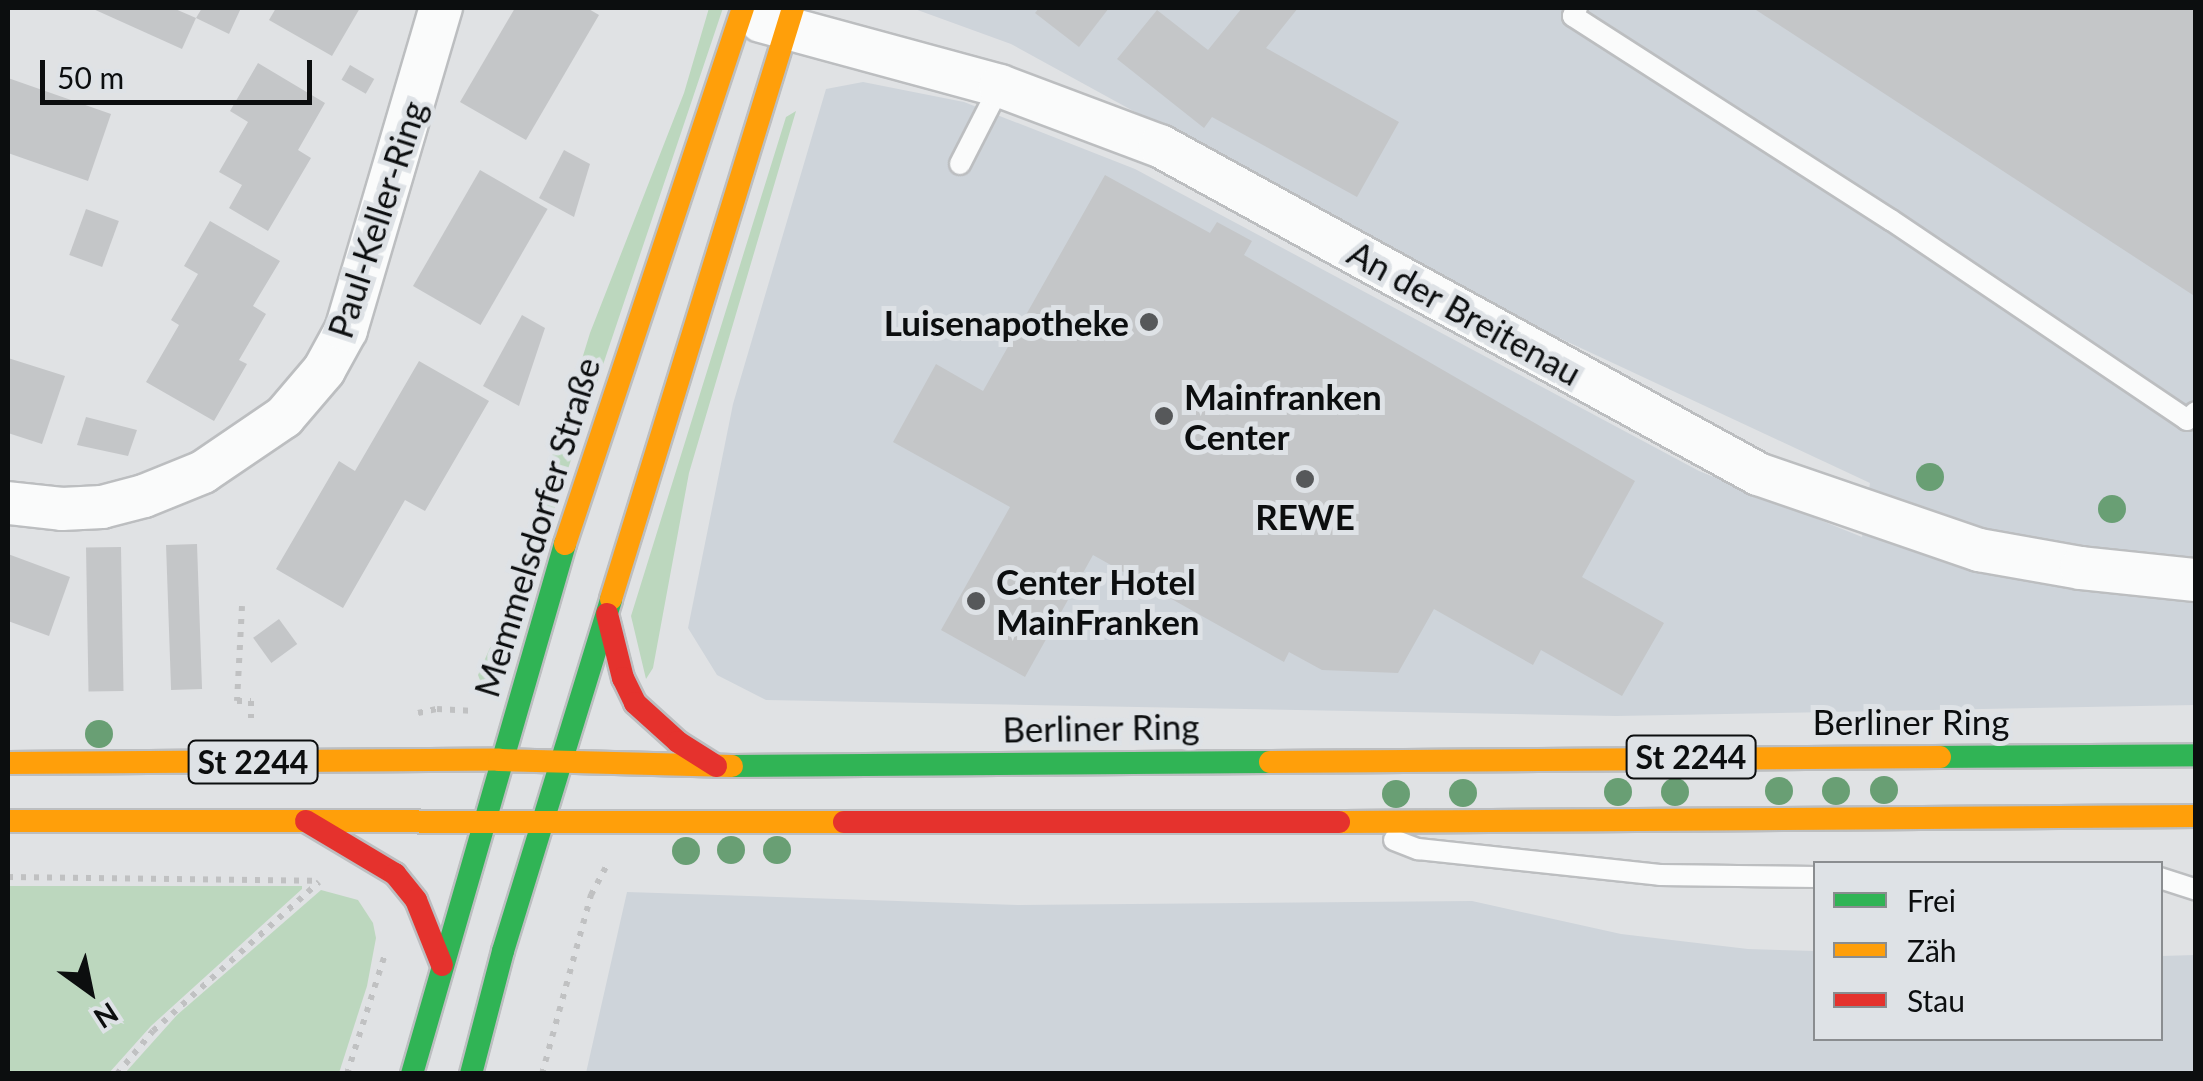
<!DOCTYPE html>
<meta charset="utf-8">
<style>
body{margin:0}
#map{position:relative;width:2203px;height:1081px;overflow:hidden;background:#e0e2e4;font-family:Lato,sans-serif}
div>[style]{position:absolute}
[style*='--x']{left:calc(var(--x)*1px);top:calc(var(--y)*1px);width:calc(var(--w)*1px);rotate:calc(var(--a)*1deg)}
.built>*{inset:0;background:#ced4da}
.green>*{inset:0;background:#bcd7be}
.building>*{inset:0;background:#c4c6c8;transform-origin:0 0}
.path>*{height:6px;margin-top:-3px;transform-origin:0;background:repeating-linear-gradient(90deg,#c0c1c2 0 5px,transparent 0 13px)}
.roads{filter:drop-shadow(2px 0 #bcbec0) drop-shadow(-2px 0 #bcbec0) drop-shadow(0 2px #bcbec0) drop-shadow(0 -2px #bcbec0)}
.lane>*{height:20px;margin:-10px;padding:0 10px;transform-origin:10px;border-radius:10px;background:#fafbfb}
.street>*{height:42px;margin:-21px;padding:0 21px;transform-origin:21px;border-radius:21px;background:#fafbfb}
.fast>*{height:22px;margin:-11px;padding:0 11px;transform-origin:11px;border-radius:11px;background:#30b455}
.slow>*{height:22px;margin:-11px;padding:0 11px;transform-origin:11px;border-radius:11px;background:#ff9f0a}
.jam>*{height:22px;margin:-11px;padding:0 11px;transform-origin:11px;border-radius:11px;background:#e5322d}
.trees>*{width:28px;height:28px;margin:-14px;border-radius:50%;background:#699f74}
.dots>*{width:28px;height:28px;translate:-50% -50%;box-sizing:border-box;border:5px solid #dee2e6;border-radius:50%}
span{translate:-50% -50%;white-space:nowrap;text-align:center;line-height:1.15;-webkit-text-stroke:10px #dee2e6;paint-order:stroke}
.shield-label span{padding:2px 8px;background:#dee2e6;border:2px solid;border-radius:8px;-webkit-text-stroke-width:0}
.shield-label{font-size:32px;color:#0c0e0f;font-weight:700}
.street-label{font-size:35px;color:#0c0e0f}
.poi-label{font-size:35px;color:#0c0e0f;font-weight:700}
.right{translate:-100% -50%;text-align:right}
.left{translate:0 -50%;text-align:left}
.frame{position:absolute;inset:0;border:10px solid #0c0e0f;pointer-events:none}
.legend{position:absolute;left:1813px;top:861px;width:350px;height:180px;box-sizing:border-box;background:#dee2e6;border:2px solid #8a8d90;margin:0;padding:12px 18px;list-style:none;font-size:30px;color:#0c0e0f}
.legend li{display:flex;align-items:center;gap:20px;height:50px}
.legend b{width:50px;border:2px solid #8a8d90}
.north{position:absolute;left:40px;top:941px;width:100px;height:100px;-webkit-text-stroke:8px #dee2e6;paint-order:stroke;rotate:147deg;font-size:28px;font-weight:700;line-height:40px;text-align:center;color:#0c0e0f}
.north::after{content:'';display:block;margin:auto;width:35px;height:45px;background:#0c0e0f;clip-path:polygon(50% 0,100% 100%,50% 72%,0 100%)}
.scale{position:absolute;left:40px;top:60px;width:272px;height:45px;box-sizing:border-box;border:5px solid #0c0e0f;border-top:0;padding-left:12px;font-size:30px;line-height:35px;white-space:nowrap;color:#0c0e0f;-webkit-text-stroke:8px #dee2e6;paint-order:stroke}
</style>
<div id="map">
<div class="built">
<div style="clip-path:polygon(912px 8px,2195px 8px,2195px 705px,1616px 716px,766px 700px,717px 675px,688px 628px,733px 404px,826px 89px,863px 82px,964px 102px,1135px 169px,1699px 471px,1862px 537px,1870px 483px,1478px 300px,1011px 44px)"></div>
<div style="clip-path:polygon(627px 892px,1018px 905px,1472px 901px,1621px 934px,1748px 949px,1815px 951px,1816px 1038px,2160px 1038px,2161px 956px,2195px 955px,2195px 1073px,586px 1073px)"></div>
</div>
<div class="green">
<div style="clip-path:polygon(709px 8px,723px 8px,495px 686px,483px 688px,478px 675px,500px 625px,590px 333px,684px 93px)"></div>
<div style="clip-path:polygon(796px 111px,689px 473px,653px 668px,646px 679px,631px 616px,786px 117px)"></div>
<div style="clip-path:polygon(8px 886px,302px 886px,302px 889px,151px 1026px,109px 1073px,8px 1074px)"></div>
<div style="clip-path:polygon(321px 890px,358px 900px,373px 923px,376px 938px,367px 986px,339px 1073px,125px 1073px,177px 1015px)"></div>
</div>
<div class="building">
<div style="clip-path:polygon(91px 8px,173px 8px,196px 18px,182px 49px)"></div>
<div style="clip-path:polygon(202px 8px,241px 8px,229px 34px,196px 18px)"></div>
<div style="clip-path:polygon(276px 8px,360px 8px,332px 56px,269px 20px)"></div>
<div style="clip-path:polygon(515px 8px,587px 8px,599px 15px,526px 140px,460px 102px)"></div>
<div style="clip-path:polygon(1039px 8px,1109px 8px,1079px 47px,1035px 13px)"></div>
<div style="clip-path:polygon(1242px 8px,1298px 8px,1266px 48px,1399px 122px,1357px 197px,1212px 117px,1204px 128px,1117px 59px,1157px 10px,1208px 50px)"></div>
<div style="clip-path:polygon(1753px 8px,2196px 8px,2196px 297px)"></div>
<div style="clip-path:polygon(258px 63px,325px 103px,298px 150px,311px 158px,268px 231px,229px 208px,242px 185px,219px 172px,248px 122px,230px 111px)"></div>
<div style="left:350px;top:65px;width:28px;height:17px;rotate:30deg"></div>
<div style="clip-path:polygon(8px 78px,111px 114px,88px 181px,8px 153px)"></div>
<div style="clip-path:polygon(564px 150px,590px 164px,574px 217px,539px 198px)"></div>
<div style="left:480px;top:170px;width:78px;height:134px;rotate:30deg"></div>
<div style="clip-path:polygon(1105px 175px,1210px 233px,1217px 222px,1252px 241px,1244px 255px,1635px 481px,1582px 577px,1664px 623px,1622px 696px,1541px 650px,1533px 665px,1434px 609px,1398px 673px,1322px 670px,1289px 652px,1284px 662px,1093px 555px,1025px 677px,941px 630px,1010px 507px,893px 442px,936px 364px,983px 391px)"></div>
<div style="left:86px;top:209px;width:35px;height:49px;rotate:20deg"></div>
<div style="clip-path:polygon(210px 221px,280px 261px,253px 306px,266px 314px,239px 360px,247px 364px,214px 421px,146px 382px,179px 325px,171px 320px,198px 274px,184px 266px)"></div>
<div style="clip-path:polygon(522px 315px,545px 328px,519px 406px,483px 386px)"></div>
<div style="clip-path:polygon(8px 358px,65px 376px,42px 444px,8px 433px)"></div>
<div style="clip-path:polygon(419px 361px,489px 401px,425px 511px,405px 500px,343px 608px,276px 569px,339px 461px,355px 471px)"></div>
<div style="clip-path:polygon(86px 417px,137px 430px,128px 456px,77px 445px)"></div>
<div style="left:197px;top:544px;width:145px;height:31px;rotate:88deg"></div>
<div style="left:121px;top:547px;width:144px;height:35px;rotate:89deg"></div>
<div style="clip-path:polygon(8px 554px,70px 577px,49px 636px,8px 621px)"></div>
<div style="left:279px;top:619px;width:31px;height:32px;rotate:54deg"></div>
</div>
<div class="path">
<div style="--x:242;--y:606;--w:95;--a:93"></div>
<div style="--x:237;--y:701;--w:14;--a:0"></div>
<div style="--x:251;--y:701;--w:17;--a:90"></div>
<div style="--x:418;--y:713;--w:19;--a:-12"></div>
<div style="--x:437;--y:709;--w:33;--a:3"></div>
<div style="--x:8;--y:877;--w:307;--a:0.7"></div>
<div style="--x:117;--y:1074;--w:56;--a:-50.1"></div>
<div style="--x:153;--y:1031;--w:223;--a:-41.9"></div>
<div style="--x:347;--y:1074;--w:129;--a:-72.4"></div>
<div style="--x:542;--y:1074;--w:186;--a:-74.7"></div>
<div style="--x:591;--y:895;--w:34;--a:-62"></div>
</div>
<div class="roads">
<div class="lane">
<div style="--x:1577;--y:8;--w:9;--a:117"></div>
<div style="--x:1573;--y:16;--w:378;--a:32.7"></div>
<div style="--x:1891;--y:220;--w:357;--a:34"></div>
<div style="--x:2187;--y:420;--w:12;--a:-42"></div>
<div style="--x:960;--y:164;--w:88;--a:-62.9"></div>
<div style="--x:1394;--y:840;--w:26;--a:21"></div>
<div style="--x:1418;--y:849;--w:243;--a:6.1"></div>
<div style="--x:1660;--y:875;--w:156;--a:0.7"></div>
<div style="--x:2160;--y:878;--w:38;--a:18"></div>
</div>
<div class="street">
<div style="--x:761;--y:21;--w:248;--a:15.2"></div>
<div style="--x:1000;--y:86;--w:171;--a:20.6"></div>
<div style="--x:1160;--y:146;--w:682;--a:28.74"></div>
<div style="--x:1758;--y:474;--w:234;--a:19"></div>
<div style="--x:1979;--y:550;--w:104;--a:10"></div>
<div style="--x:2081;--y:568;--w:116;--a:6"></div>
<div style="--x:8;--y:503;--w:54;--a:6.3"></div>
<div style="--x:62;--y:509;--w:40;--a:-2.9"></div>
<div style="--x:102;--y:507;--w:43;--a:-14.7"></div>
<div style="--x:144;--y:496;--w:64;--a:-22.1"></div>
<div style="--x:203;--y:472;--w:98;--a:-34.2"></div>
<div style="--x:284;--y:417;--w:62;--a:-49.6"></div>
<div style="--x:324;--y:370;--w:46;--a:-61.2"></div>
<div style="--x:346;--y:330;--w:336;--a:-73.6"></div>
</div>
<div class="fast">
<div style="--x:1940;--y:757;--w:256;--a:-0.4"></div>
<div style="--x:732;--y:766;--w:538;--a:-0.43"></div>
<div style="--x:412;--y:1074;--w:552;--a:-73.9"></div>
<div style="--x:471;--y:1074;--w:127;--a:-75.4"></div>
<div style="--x:503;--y:951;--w:368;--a:-72.9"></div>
</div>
<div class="slow">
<div style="--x:565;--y:544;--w:565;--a:-71.63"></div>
<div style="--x:611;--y:599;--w:618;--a:-72.88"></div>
<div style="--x:1270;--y:762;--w:670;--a:-0.43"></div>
<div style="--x:8;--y:763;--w:491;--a:-0.4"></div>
<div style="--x:499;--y:760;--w:233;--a:1.5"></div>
<div style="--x:8;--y:821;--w:836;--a:0.07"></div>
<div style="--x:1339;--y:822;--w:857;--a:-0.4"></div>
</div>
<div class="jam">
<div style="--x:607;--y:614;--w:66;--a:76"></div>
<div style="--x:623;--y:678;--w:28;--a:64"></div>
<div style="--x:635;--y:703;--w:58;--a:42.2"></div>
<div style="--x:678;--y:742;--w:45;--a:32.3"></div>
<div style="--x:306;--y:821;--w:104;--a:30.8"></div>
<div style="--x:395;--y:874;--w:33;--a:51"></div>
<div style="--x:416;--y:900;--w:70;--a:68.2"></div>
<div style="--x:844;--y:822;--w:495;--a:0"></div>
</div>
</div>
<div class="trees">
<div style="left:1930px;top:477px"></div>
<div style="left:2112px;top:509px"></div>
<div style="left:99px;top:734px"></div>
<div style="left:1884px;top:790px"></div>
<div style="left:1779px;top:791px"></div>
<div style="left:1836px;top:791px"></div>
<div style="left:1618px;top:792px"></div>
<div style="left:1675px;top:792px"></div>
<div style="left:1463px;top:793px"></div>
<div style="left:1396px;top:794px"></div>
<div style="left:731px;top:850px"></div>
<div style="left:777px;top:850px"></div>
<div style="left:686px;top:851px"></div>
</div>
<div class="dots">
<div style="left:1149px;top:322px;background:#56585a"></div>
<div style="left:1164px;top:416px;background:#56585a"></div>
<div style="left:1305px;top:479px;background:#56585a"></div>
<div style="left:976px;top:601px;background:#56585a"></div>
</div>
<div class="shield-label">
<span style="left:1691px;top:757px">St 2244</span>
<span style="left:253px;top:762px">St 2244</span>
</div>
<div class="street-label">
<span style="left:376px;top:219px;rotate:-72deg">Paul-Keller-Ring</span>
<span style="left:1465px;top:312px;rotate:29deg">An der Breitenau</span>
<span style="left:536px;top:527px;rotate:-73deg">Memmelsdorfer Straße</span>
<span style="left:1911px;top:721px">Berliner Ring</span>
<span style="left:1101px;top:727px;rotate:-1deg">Berliner Ring</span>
</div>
<div class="poi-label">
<span class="right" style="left:1129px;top:322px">Luisenapotheke</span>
<span class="left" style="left:1184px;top:416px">Mainfranken<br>Center</span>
<span style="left:1305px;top:516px">REWE</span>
<span class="left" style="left:996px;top:601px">Center Hotel<br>MainFranken</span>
</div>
<div class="frame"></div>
<ul class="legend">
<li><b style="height:12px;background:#30b455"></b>Frei</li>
<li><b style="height:12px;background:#ff9f0a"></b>Zäh</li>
<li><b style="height:12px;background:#e5322d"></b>Stau</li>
</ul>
<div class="north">N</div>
<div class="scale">50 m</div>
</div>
